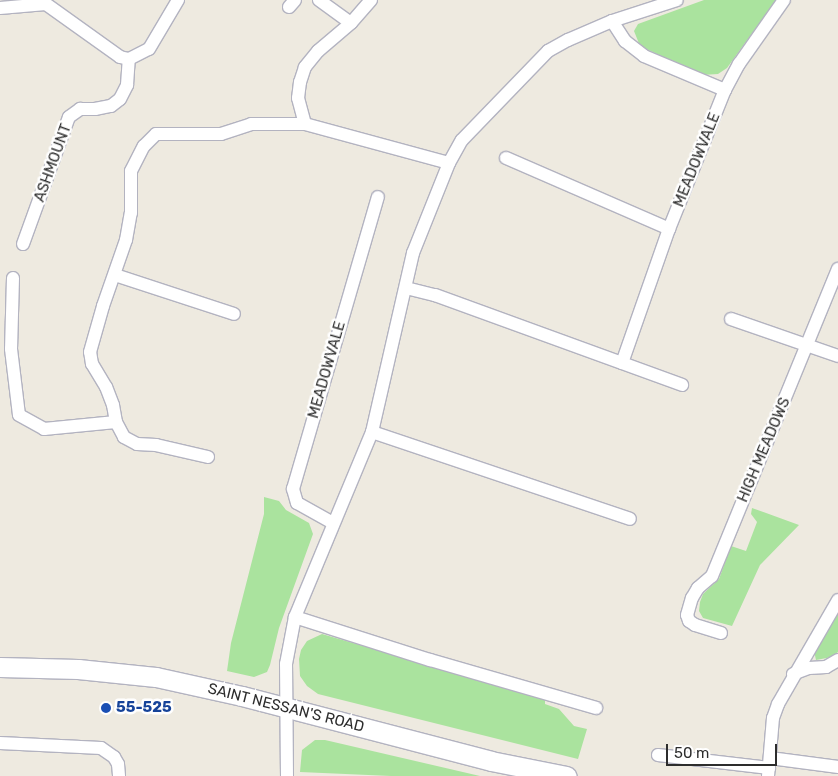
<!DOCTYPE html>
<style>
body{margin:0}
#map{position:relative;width:838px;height:776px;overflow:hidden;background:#eeeae0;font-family:Rubik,sans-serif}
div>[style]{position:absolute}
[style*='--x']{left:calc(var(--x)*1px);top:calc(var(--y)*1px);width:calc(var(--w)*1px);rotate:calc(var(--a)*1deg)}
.green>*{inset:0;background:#aae39e}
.roads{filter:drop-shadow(1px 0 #b3b3c0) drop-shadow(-1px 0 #b3b3c0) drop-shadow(0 1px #b3b3c0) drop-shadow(0 -1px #b3b3c0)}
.street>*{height:12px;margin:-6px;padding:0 6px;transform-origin:6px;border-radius:6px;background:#fff}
.secondary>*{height:19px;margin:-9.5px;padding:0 9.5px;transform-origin:9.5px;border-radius:9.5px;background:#fff}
.dots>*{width:14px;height:14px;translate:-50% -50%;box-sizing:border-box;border:2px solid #fff;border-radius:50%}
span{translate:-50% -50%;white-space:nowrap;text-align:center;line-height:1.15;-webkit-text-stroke:5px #fff;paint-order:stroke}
.street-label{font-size:15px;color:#2d2d2d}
.transit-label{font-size:15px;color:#164399;font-weight:700}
.left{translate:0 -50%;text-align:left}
.scale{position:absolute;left:666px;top:744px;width:111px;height:22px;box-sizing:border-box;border:2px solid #2d2d2d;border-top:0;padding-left:6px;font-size:15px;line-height:18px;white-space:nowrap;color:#2d2d2d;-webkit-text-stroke:4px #fff;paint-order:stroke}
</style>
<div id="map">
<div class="green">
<div style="clip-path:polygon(704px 0,776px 0,727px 68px,718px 74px,702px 75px,640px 46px,634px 31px,638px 24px)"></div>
<div style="clip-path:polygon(264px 497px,279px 501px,286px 510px,309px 523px,313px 534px,279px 628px,270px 665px,267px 672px,254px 677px,227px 671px,231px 643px,264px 514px)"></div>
<div style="clip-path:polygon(752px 508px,799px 525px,760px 565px,732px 626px,703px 618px,699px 611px,700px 602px,703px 594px,719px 579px,731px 546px,746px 551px,757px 522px,751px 514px)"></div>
<div style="clip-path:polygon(838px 610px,838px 652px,832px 657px,816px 660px,814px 651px)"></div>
<div style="clip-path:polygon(322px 634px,545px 699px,545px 704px,559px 709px,574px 726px,587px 729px,578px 759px,318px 694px,307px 686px,300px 676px,299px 659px,301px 650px,307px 641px)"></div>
<div style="clip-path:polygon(315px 740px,325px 740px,480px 776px,391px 776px,300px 772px,302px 750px)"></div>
</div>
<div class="roads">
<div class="street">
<div style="--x:319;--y:0;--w:39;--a:36"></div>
<div style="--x:371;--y:0;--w:30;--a:131"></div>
<div style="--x:351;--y:23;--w:43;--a:139.7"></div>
<div style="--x:318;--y:51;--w:21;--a:129"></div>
<div style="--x:305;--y:67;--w:16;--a:108"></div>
<div style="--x:300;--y:82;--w:16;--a:97"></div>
<div style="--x:298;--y:98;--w:27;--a:75"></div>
<div style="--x:305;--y:124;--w:149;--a:15.2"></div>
<div style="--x:289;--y:7;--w:9;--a:-49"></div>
<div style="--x:0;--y:8;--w:46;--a:-5"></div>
<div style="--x:46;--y:4;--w:91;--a:35.6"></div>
<div style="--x:120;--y:57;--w:9;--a:13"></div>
<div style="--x:129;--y:59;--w:22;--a:-27"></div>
<div style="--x:149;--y:49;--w:57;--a:-59.4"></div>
<div style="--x:612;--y:21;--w:24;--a:57"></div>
<div style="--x:625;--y:41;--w:24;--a:38"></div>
<div style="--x:644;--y:56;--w:88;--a:22.8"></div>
<div style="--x:506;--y:158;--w:178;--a:23.5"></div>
<div style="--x:23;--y:244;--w:135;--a:-70.1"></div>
<div style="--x:69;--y:117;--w:14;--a:-36"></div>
<div style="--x:80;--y:109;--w:15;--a:0"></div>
<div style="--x:95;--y:109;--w:16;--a:-11"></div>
<div style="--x:111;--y:106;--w:11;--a:-38"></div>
<div style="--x:120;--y:99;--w:16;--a:-63"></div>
<div style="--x:127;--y:85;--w:26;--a:-86"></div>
<div style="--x:115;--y:275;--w:125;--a:18.1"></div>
<div style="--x:13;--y:278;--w:71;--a:91.6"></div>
<div style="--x:11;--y:349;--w:66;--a:83.1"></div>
<div style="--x:19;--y:415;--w:29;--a:29"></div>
<div style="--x:44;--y:429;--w:72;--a:-5.6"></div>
<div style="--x:406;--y:288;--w:30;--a:14"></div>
<div style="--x:435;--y:295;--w:263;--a:20"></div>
<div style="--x:731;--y:319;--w:113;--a:19.1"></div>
<div style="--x:622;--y:363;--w:142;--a:-70.7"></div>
<div style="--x:669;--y:229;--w:150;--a:-68.1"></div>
<div style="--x:725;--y:90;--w:30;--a:-62"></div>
<div style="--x:739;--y:64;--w:78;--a:-54.9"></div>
<div style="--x:372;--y:432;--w:272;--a:18.6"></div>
<div style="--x:208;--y:457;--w:53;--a:-167"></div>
<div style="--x:156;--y:445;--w:19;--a:-177"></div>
<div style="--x:137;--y:444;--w:15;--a:-152"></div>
<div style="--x:124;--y:437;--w:17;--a:-118"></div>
<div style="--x:116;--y:422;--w:17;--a:-100"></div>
<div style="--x:113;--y:405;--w:19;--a:-111"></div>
<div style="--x:106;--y:387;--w:27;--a:-121"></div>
<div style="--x:92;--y:364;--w:12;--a:-99"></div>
<div style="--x:90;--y:352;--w:48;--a:-74.2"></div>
<div style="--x:103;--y:306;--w:70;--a:-70.8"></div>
<div style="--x:126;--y:240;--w:27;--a:-80"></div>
<div style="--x:131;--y:213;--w:42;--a:-90"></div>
<div style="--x:131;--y:171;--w:28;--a:-63"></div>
<div style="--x:144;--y:146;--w:17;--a:-45"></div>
<div style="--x:156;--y:134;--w:65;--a:0"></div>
<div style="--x:221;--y:134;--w:32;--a:-18"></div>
<div style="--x:251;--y:124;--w:54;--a:0"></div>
<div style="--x:333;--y:523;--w:41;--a:-150.9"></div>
<div style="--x:297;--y:503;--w:15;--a:-106"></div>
<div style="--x:293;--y:489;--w:304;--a:-73.8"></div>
<div style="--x:295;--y:617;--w:142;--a:17.7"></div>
<div style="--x:430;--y:660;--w:173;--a:16.1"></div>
<div style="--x:721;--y:633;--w:27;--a:-163"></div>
<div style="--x:695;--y:625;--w:7;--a:-146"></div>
<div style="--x:689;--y:621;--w:6;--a:-108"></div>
<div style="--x:687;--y:615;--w:18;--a:-74"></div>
<div style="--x:692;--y:598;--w:12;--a:-59"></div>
<div style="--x:698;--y:588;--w:18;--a:-41"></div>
<div style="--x:712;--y:576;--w:332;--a:-67.7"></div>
<div style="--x:793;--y:674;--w:17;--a:-21"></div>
<div style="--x:809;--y:668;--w:17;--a:-3"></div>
<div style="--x:826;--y:667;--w:14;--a:-30"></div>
<div style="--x:0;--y:743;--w:101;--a:2.8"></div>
<div style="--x:101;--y:748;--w:16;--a:35"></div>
<div style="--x:114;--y:757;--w:8;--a:60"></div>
<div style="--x:118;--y:764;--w:12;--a:85"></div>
<div style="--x:658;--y:755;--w:112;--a:6.7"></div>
<div style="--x:770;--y:758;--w:69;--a:7.5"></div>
<div style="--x:287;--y:776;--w:112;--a:-90.5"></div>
<div style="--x:286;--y:664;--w:48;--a:-79.2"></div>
<div style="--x:295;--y:617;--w:200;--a:-67.4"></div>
<div style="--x:372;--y:432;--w:184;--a:-77.1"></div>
<div style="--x:413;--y:253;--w:97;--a:-68.2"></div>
<div style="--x:449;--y:163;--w:26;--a:-61"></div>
<div style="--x:462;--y:140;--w:124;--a:-46"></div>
<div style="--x:548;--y:51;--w:23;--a:-29"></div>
<div style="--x:568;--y:40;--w:48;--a:-23.4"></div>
<div style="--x:612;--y:21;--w:68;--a:-17.9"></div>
<div style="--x:768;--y:776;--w:58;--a:-85.1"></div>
<div style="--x:773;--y:718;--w:15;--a:-70"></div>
<div style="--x:778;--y:704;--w:120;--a:-60"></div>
</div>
<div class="secondary">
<div style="--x:0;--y:667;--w:78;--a:1.5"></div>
<div style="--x:78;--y:669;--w:78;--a:5.9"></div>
<div style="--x:156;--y:677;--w:88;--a:12.5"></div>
<div style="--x:242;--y:696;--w:257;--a:14.6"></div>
<div style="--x:491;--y:761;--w:77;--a:11.2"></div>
</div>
</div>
<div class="dots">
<div style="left:106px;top:708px;background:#1a4fb4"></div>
</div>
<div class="street-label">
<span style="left:697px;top:160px;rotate:-68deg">MEADOWVALE</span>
<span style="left:53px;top:163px;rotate:-70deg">ASHMOUNT</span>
<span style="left:327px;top:370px;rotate:-74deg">MEADOWVALE</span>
<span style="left:764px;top:450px;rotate:-67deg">HIGH MEADOWS</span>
<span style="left:286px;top:708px;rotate:14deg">SAINT NESSAN'S ROAD</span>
</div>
<div class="transit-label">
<span class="left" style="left:116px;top:708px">55-525</span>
</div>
<div class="scale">50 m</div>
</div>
